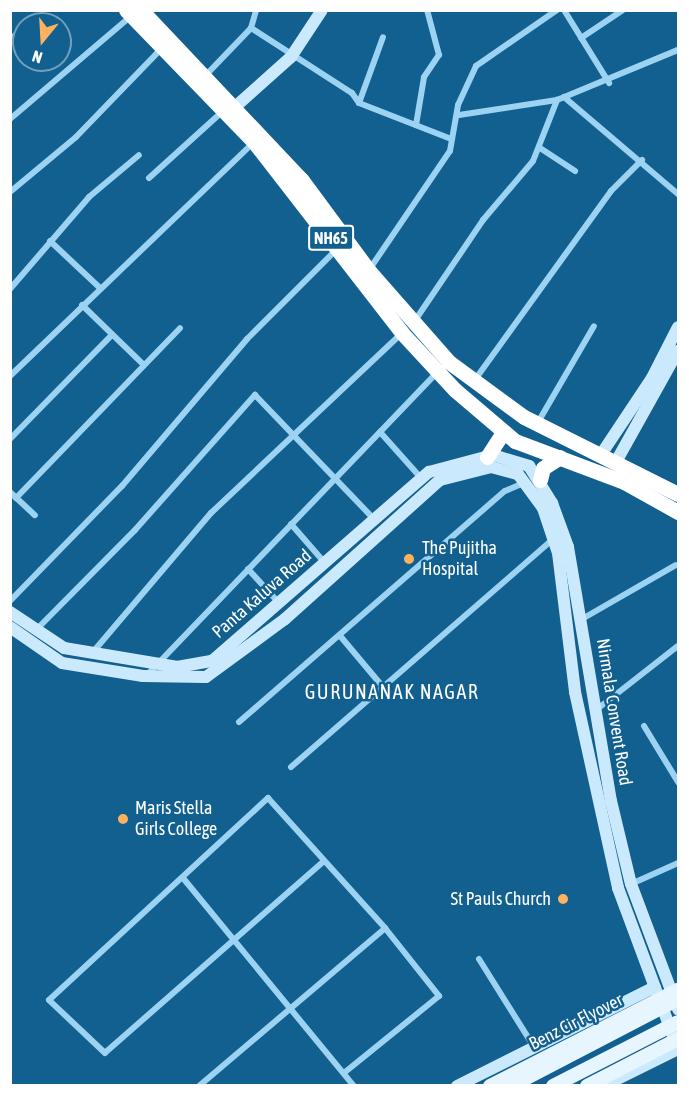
<!DOCTYPE html>
<style>
body{margin:0}
#map{position:relative;width:689px;height:1096px;overflow:hidden;background:#12608f;font-family:"Asap Condensed",sans-serif}
div>[style]{position:absolute}
[style*='--x']{left:calc(var(--x)*1px);top:calc(var(--y)*1px);width:calc(var(--w)*1px);rotate:calc(var(--a)*1deg)}
.street>*{height:6px;margin:-3px;padding:0 3px;transform-origin:3px;border-radius:3px;background:#9cd3f2}
.secondary>*{height:12px;margin:-6px;padding:0 6px;transform-origin:6px;border-radius:6px;background:#cbe9fc}
.primary>*{height:14px;margin:-7px;padding:0 7px;transform-origin:7px;border-radius:7px;background:#e7f5ff}
.highway>*{height:15px;margin:-7.5px;padding:0 7.5px;transform-origin:7.5px;border-radius:7.5px;background:#fff}
.primary-bridge>*{height:14px;margin:-7px;padding:0 7px;transform-origin:7px;border-radius:7px;background:#e7f5ff}
.dots>*{width:16px;height:16px;translate:-50% -50%;box-sizing:border-box;border:3px solid #12608f;border-radius:50%}
span{translate:-50% -50%;white-space:nowrap;text-align:center;line-height:1.15;-webkit-text-stroke:5px #12608f;paint-order:stroke}
.shield-label span{padding:2px 4px;background:#12608f;border:2px solid;border-radius:4px;-webkit-text-stroke-width:0}
.shield-label{font-size:16px;color:#fff;font-weight:700}
.poi-label{font-size:18px;color:#fff}
.left{translate:0 -50%;text-align:left}
.right{translate:-100% -50%;text-align:right}
.street-label{font-size:18px;color:#fff}
.neighbourhood-label{font-size:20px;color:#fff;letter-spacing:1.5px}
.frame{position:absolute;inset:0;border:12px solid #fff;pointer-events:none}
.north{position:absolute;left:12px;top:12px;width:60px;height:60px;box-sizing:border-box;background:#12608f;border:2px solid #71a0bc;border-radius:50%;rotate:198deg;font-size:16px;font-weight:700;line-height:24px;text-align:center;color:#fff}
.north::after{content:'';display:block;margin:auto;width:21px;height:27px;background:#ffb25d;clip-path:polygon(50% 0,100% 100%,50% 72%,0 100%)}
</style>
<div id="map">
<div class="street">
<div style="--x:564;--y:10;--w:86;--a:58.3"></div>
<div style="--x:251;--y:28;--w:120;--a:32.8"></div>
<div style="--x:352;--y:93;--w:12;--a:55"></div>
<div style="--x:359;--y:103;--w:97;--a:21.3"></div>
<div style="--x:581;--y:38;--w:50;--a:-33.7"></div>
<div style="--x:10;--y:40;--w:15;--a:-42"></div>
<div style="--x:206;--y:75;--w:65;--a:-46.2"></div>
<div style="--x:251;--y:28;--w:19;--a:-74"></div>
<div style="--x:564;--y:97;--w:150;--a:40.4"></div>
<div style="--x:359;--y:103;--w:70;--a:-70"></div>
<div style="--x:459;--y:115;--w:99;--a:-8.7"></div>
<div style="--x:557;--y:100;--w:131;--a:-22.5"></div>
<div style="--x:10;--y:119;--w:159;--a:-40.4"></div>
<div style="--x:416;--y:125;--w:49;--a:-80.5"></div>
<div style="--x:424;--y:77;--w:27;--a:-56"></div>
<div style="--x:439;--y:55;--w:47;--a:-104.9"></div>
<div style="--x:540;--y:148;--w:42;--a:33.3"></div>
<div style="--x:149;--y:178;--w:101;--a:-42.2"></div>
<div style="--x:10;--y:192;--w:86;--a:-39.8"></div>
<div style="--x:76;--y:137;--w:124;--a:-46"></div>
<div style="--x:50;--y:241;--w:69;--a:43.2"></div>
<div style="--x:369;--y:270;--w:144;--a:-55.8"></div>
<div style="--x:450;--y:151;--w:47;--a:-80.1"></div>
<div style="--x:458;--y:105;--w:43;--a:-65.2"></div>
<div style="--x:476;--y:66;--w:98;--a:-34.7"></div>
<div style="--x:10;--y:289;--w:121;--a:-49.3"></div>
<div style="--x:89;--y:197;--w:65;--a:-40"></div>
<div style="--x:82;--y:305;--w:86;--a:44.1"></div>
<div style="--x:414;--y:322;--w:123;--a:-55.9"></div>
<div style="--x:483;--y:220;--w:77;--a:-49.7"></div>
<div style="--x:533;--y:161;--w:66;--a:-68.5"></div>
<div style="--x:10;--y:376;--w:338;--a:-43.8"></div>
<div style="--x:474;--y:381;--w:234;--a:-54.2"></div>
<div style="--x:611;--y:191;--w:44;--a:-45"></div>
<div style="--x:537;--y:424;--w:113;--a:-59.8"></div>
<div style="--x:380;--y:432;--w:62;--a:48.3"></div>
<div style="--x:10;--y:439;--w:146;--a:-45.6"></div>
<div style="--x:10;--y:492;--w:34;--a:43"></div>
<div style="--x:16;--y:498;--w:236;--a:-46"></div>
<div style="--x:291;--y:524;--w:52;--a:48.9"></div>
<div style="--x:248;--y:569;--w:47;--a:47.6"></div>
<div style="--x:10;--y:601;--w:161;--a:-45.8"></div>
<div style="--x:122;--y:486;--w:193;--a:-49.6"></div>
<div style="--x:247;--y:339;--w:126;--a:-45"></div>
<div style="--x:582;--y:619;--w:108;--a:-29.9"></div>
<div style="--x:35;--y:631;--w:142;--a:-45.3"></div>
<div style="--x:135;--y:530;--w:181;--a:-48.4"></div>
<div style="--x:255;--y:395;--w:173;--a:46.2"></div>
<div style="--x:341;--y:637;--w:65;--a:50"></div>
<div style="--x:93;--y:652;--w:182;--a:-49.7"></div>
<div style="--x:211;--y:513;--w:261;--a:-43.3"></div>
<div style="--x:146;--y:676;--w:422;--a:-46.2"></div>
<div style="--x:596;--y:710;--w:104;--a:-38"></div>
<div style="--x:239;--y:722;--w:352;--a:-41"></div>
<div style="--x:505;--y:491;--w:21;--a:-23"></div>
<div style="--x:644;--y:726;--w:66;--a:58.7"></div>
<div style="--x:291;--y:767;--w:347;--a:-41"></div>
<div style="--x:324;--y:861;--w:291;--a:138.8"></div>
<div style="--x:105;--y:1053;--w:77;--a:-136.6"></div>
<div style="--x:49;--y:1000;--w:298;--a:-42.7"></div>
<div style="--x:268;--y:798;--w:175;--a:48"></div>
<div style="--x:385;--y:928;--w:87;--a:51.5"></div>
<div style="--x:439;--y:996;--w:122;--a:141"></div>
<div style="--x:183;--y:878;--w:269;--a:50.6"></div>
<div style="--x:631;--y:884;--w:51;--a:-24.1"></div>
<div style="--x:479;--y:959;--w:104;--a:58"></div>
<div style="--x:199;--y:1086;--w:244;--a:-40.3"></div>
</div>
<div class="secondary">
<div style="--x:235;--y:107;--w:75;--a:-41.8"></div>
<div style="--x:291;--y:57;--w:56;--a:-56.6"></div>
<div style="--x:602;--y:453;--w:90;--a:-56.3"></div>
<div style="--x:652;--y:378;--w:57;--a:-63"></div>
<div style="--x:617;--y:460;--w:125;--a:-60.8"></div>
<div style="--x:10;--y:612;--w:65;--a:33.7"></div>
<div style="--x:64;--y:648;--w:115;--a:9.5"></div>
<div style="--x:177;--y:667;--w:36;--a:-10"></div>
<div style="--x:212;--y:661;--w:288;--a:-41.1"></div>
<div style="--x:429;--y:472;--w:66;--a:-14.9"></div>
<div style="--x:493;--y:455;--w:38;--a:17"></div>
<div style="--x:529;--y:466;--w:44;--a:58.1"></div>
<div style="--x:552;--y:503;--w:47;--a:70"></div>
<div style="--x:568;--y:547;--w:258;--a:80.4"></div>
<div style="--x:611;--y:801;--w:85;--a:76.5"></div>
<div style="--x:631;--y:884;--w:134;--a:69.4"></div>
<div style="--x:10;--y:627;--w:63;--a:34.7"></div>
<div style="--x:62;--y:663;--w:82;--a:9.1"></div>
<div style="--x:143;--y:676;--w:63;--a:0.9"></div>
<div style="--x:206;--y:677;--w:98;--a:-36.3"></div>
<div style="--x:285;--y:619;--w:208;--a:-41.9"></div>
<div style="--x:440;--y:480;--w:53;--a:-14.3"></div>
<div style="--x:491;--y:467;--w:28;--a:15"></div>
<div style="--x:518;--y:474;--w:42;--a:53.7"></div>
<div style="--x:543;--y:508;--w:47;--a:71.6"></div>
<div style="--x:558;--y:553;--w:140;--a:83"></div>
<div style="--x:575;--y:692;--w:201;--a:77.6"></div>
<div style="--x:618;--y:888;--w:172;--a:69.6"></div>
<div style="--x:457;--y:1086;--w:221;--a:-26.6"></div>
<div style="--x:603;--y:1086;--w:84;--a:-26.3"></div>
</div>
<div class="primary">
<div style="--x:511;--y:1086;--w:188;--a:-27.5"></div>
<div style="--x:553;--y:1086;--w:140;--a:-27.1"></div>
</div>
<div class="highway">
<div style="--x:126;--y:10;--w:184;--a:45.9"></div>
<div style="--x:254;--y:142;--w:242;--a:52.2"></div>
<div style="--x:402;--y:333;--w:78;--a:47.1"></div>
<div style="--x:455;--y:390;--w:79;--a:40.4"></div>
<div style="--x:515;--y:441;--w:116;--a:20.6"></div>
<div style="--x:624;--y:482;--w:62;--a:29.1"></div>
<div style="--x:141;--y:10;--w:233;--a:46.6"></div>
<div style="--x:301;--y:179;--w:114;--a:53.5"></div>
<div style="--x:369;--y:271;--w:121;--a:48.7"></div>
<div style="--x:449;--y:362;--w:93;--a:36.3"></div>
<div style="--x:524;--y:417;--w:172;--a:26.6"></div>
<div style="--x:487;--y:457;--w:30;--a:-57"></div>
<div style="--x:540;--y:480;--w:12;--a:-76"></div>
<div style="--x:543;--y:468;--w:20;--a:-33"></div>
</div>
<div class="primary-bridge">
<div style="--x:490;--y:1086;--w:211;--a:-27.1"></div>
<div style="--x:587;--y:1086;--w:102;--a:-27.3"></div>
</div>
<div class="dots">
<div style="left:409px;top:559px;background:#ffb25d"></div>
<div style="left:123px;top:819px;background:#ffb25d"></div>
<div style="left:563px;top:899px;background:#ffb25d"></div>
</div>
<div class="shield-label">
<span style="left:331px;top:238px">NH65</span>
</div>
<div class="poi-label">
<span class="left" style="left:422px;top:559px">The Pujitha<br>Hospital</span>
<span class="left" style="left:135px;top:819px">Maris Stella<br>Girls College</span>
<span class="right" style="left:551px;top:899px">St Pauls Church</span>
</div>
<div class="street-label">
<span style="left:262px;top:594px;rotate:-41deg">Panta Kaluva Road</span>
<span style="left:614px;top:712px;rotate:81deg">Nirmala Convent Road</span>
<span style="left:576px;top:1022px;rotate:-27deg">Benz Cir Flyover</span>
</div>
<div class="neighbourhood-label">
<span style="left:392px;top:691px">GURUNANAK NAGAR</span>
</div>
<div class="frame"></div>
<div class="north">N</div>
</div>
